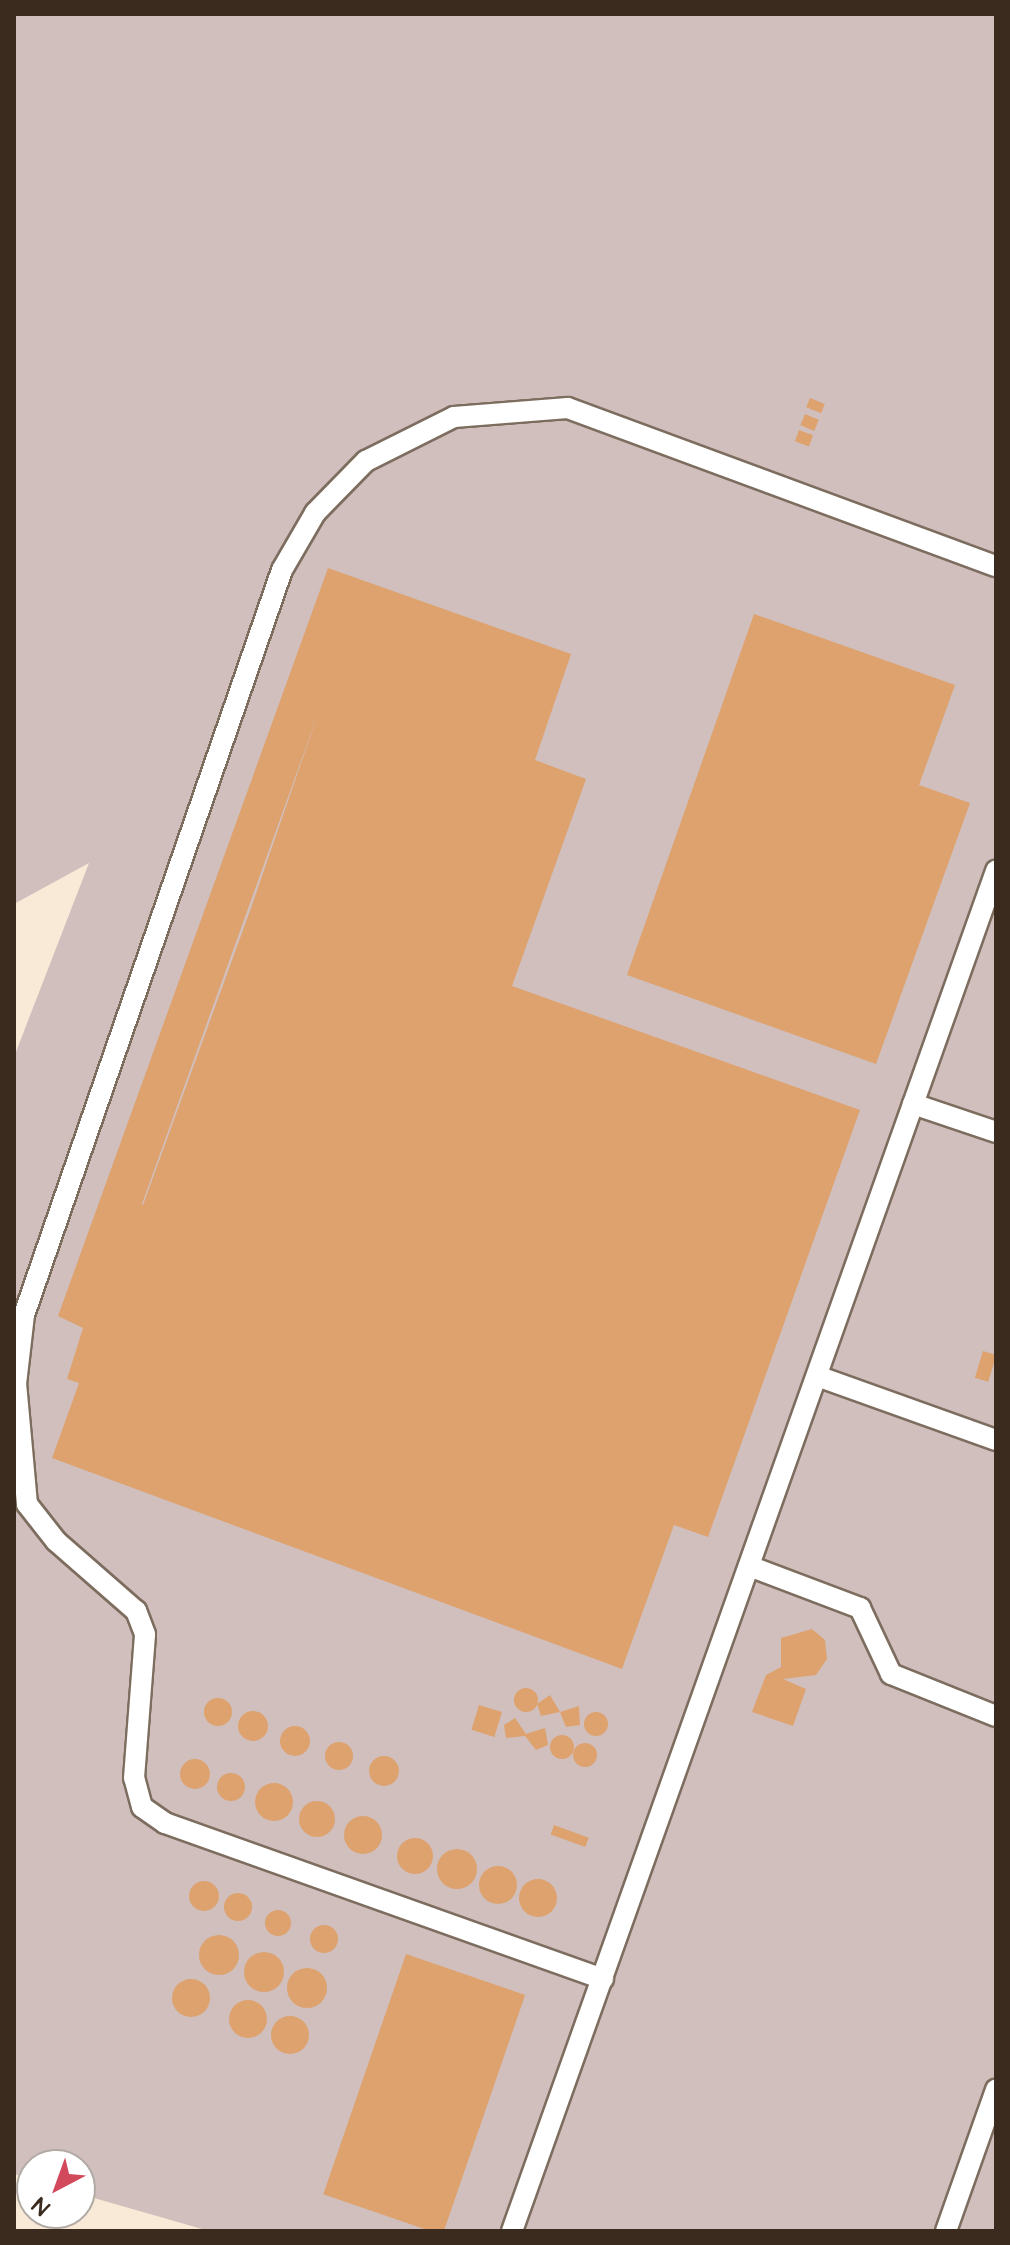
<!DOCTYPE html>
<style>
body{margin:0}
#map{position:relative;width:1010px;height:2245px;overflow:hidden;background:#f8ead7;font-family:"Architects Daughter",sans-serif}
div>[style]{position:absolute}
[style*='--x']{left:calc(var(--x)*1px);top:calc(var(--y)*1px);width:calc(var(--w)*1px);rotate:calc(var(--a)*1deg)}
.industrial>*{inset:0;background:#d1bfbe}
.building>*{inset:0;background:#dda26e;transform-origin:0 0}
.round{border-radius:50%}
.roads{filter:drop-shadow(2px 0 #7d6d5f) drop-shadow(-2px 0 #7d6d5f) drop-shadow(0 2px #7d6d5f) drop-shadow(0 -2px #7d6d5f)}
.service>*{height:20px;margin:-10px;padding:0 10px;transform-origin:10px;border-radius:10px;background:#fff}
span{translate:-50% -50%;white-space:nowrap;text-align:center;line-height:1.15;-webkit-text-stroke:7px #fff;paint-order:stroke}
.frame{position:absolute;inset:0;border:16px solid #3b2a1e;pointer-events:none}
.north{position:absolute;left:16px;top:2149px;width:80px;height:80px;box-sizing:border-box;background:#fff;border:2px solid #b1aaa5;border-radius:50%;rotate:221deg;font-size:22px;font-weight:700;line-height:32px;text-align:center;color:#3b2a1e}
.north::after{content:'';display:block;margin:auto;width:28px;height:36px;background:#d1495b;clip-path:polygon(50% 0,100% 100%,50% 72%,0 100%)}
</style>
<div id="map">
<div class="industrial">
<div style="clip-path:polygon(14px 14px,996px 14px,996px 2231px,209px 2231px,80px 2194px,80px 2165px,32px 2165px,32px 2180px,14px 2174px,14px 1057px,89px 863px,14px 904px)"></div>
</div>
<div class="building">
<div style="left:810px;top:398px;width:16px;height:10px;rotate:22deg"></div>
<div style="left:805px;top:414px;width:15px;height:12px;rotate:23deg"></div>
<div style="left:799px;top:430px;width:15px;height:12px;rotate:20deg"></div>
<div style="clip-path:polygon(evenodd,328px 568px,571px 654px,535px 760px,586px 779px,512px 986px,860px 1110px,708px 1537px,674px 1525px,622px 1669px,52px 1458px,79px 1383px,67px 1379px,83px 1328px,58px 1316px,328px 568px,320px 708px,251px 908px,143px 1205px,142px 1204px,320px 708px)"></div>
<div style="clip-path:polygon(754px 614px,955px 685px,919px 785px,970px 803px,876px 1064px,627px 975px)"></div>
<div style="left:983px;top:1351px;width:14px;height:28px;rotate:17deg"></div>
<div style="clip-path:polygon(812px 1629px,825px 1640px,827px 1659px,816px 1675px,783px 1679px,806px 1689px,793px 1726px,752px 1712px,766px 1675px,781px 1667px,781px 1638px)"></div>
<div class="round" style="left:514px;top:1688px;width:24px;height:24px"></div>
<div style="clip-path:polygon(550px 1695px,560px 1712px,579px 1706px,580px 1725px,566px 1727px,560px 1712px,541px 1716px,537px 1704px)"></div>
<div class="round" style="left:204px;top:1698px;width:28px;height:28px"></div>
<div style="left:479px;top:1705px;width:24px;height:26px;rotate:17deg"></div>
<div class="round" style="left:238px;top:1711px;width:30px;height:30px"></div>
<div class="round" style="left:584px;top:1712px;width:24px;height:24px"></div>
<div style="clip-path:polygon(515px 1718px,526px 1734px,545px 1728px,548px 1745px,536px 1750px,525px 1736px,506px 1738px,504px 1725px)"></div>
<div class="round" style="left:280px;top:1726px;width:30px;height:30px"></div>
<div class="round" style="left:550px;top:1735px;width:24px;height:24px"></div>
<div class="round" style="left:325px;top:1742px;width:28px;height:28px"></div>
<div class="round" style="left:573px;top:1743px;width:24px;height:24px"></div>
<div class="round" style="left:369px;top:1756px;width:30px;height:30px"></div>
<div class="round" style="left:180px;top:1759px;width:30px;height:30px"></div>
<div class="round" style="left:217px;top:1773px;width:28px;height:28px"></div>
<div class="round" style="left:255px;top:1783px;width:38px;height:38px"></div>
<div class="round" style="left:299px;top:1801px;width:36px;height:36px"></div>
<div class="round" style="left:344px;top:1816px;width:38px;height:38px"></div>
<div style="left:554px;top:1825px;width:37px;height:10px;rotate:20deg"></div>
<div class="round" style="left:397px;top:1838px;width:36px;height:36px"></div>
<div class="round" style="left:437px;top:1849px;width:40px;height:40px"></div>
<div class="round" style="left:479px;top:1866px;width:38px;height:38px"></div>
<div class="round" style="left:519px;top:1879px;width:38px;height:38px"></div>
<div class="round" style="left:189px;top:1881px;width:30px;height:30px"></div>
<div class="round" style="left:224px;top:1893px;width:28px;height:28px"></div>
<div class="round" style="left:265px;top:1910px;width:26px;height:26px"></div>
<div class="round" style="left:310px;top:1925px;width:28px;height:28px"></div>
<div class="round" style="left:199px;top:1935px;width:40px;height:40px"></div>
<div class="round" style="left:244px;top:1952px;width:40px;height:40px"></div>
<div style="left:406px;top:1954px;width:126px;height:254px;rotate:19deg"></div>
<div class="round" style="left:287px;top:1968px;width:40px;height:40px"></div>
<div class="round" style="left:172px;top:1979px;width:38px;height:38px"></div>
<div class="round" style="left:229px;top:2000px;width:38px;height:38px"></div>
<div class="round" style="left:271px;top:2016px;width:38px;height:38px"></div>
</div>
<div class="roads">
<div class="service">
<div style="--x:913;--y:1104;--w:88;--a:18.6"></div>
<div style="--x:817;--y:1376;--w:190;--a:19.7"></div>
<div style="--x:749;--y:1566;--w:119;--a:20.7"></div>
<div style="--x:860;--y:1608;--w:73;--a:64.8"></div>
<div style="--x:891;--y:1674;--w:113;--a:21.8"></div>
<div style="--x:603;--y:1979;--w:465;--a:-160.4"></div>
<div style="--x:165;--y:1823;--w:28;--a:-145"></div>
<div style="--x:142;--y:1807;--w:30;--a:-105"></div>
<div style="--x:134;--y:1778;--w:144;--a:-85.6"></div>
<div style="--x:145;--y:1634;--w:25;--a:-111"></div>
<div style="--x:136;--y:1611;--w:106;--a:-138.8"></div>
<div style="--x:56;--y:1541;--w:47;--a:-128.1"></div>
<div style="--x:27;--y:1504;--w:121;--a:-95.2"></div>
<div style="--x:16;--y:1384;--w:69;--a:-83.4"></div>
<div style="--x:24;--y:1315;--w:788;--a:-70.9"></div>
<div style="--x:282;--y:570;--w:66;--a:-59.9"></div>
<div style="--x:315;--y:513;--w:73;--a:-45.6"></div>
<div style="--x:366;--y:461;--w:98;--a:-26.6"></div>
<div style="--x:454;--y:417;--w:114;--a:-4.5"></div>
<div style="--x:568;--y:408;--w:456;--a:20.3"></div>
<div style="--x:512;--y:2231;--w:1444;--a:-70.41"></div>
<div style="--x:946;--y:2231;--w:150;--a:-70.5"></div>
</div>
</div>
<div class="frame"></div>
<div class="north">N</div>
</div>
